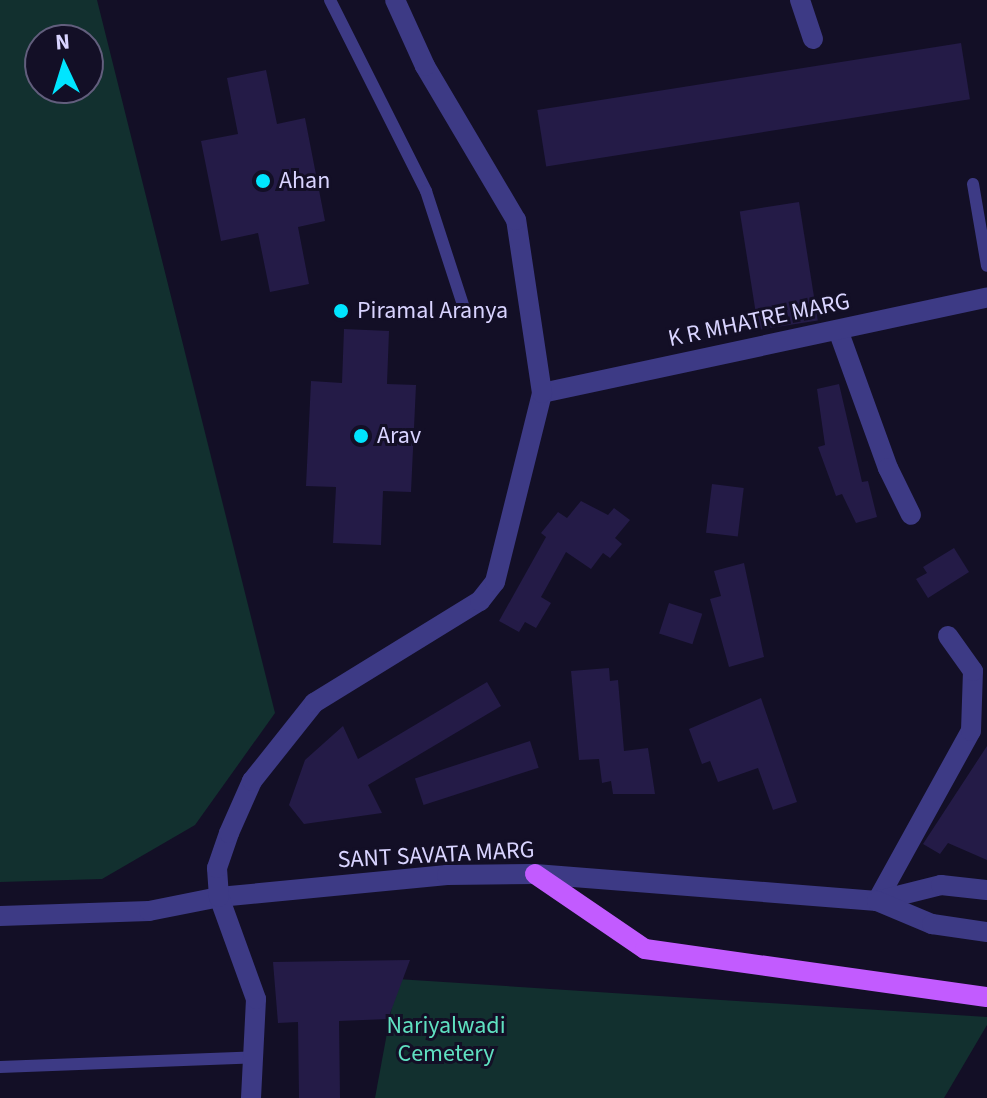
<!DOCTYPE html>
<style>
body{margin:0}
#map{position:relative;width:987px;height:1098px;overflow:hidden;background:#130f26;font-family:"Source Sans 3",sans-serif}
div>[style]{position:absolute}
[style*='--x']{left:calc(var(--x)*1px);top:calc(var(--y)*1px);width:calc(var(--w)*1px);rotate:calc(var(--a)*1deg)}
.green>*{inset:0;background:#12302f}
.building>*{inset:0;background:#241b47;transform-origin:0 0}
.service>*{height:12px;margin:-6px;padding:0 6px;transform-origin:6px;border-radius:6px;background:#3d3a85}
.minor>*{height:20px;margin:-10px;padding:0 10px;transform-origin:10px;border-radius:10px;background:#3d3a85}
.tertiary>*{height:20px;margin:-10px;padding:0 10px;transform-origin:10px;border-radius:10px;background:#3d3a85}
.primary>*{height:20px;margin:-10px;padding:0 10px;transform-origin:10px;border-radius:10px;background:#c25bff}
.dots>*{width:22px;height:22px;translate:-50% -50%;box-sizing:border-box;border:4px solid #130f26;border-radius:50%}
span{translate:-50% -50%;white-space:nowrap;text-align:center;line-height:1.15;-webkit-text-stroke:6px #130f26;paint-order:stroke}
.poi-label{font-size:24px;color:#d9d4ff}
.left{translate:0 -50%;text-align:left}
.street-label{font-size:24px;color:#d9d4ff}
.park-label{font-size:24px;color:#5fe0c0}
.north{position:absolute;left:24px;top:24px;width:80px;height:80px;box-sizing:border-box;background:#130f26;border:2px solid #625e7d;border-radius:50%;rotate:356deg;font-size:22px;font-weight:700;line-height:32px;text-align:center;color:#d9d4ff}
.north::after{content:'';display:block;margin:auto;width:28px;height:36px;background:#00e5ff;clip-path:polygon(50% 0,100% 100%,50% 72%,0 100%)}
</style>
<div id="map">
<div class="green">
<div style="clip-path:polygon(evenodd,0 0,97px 0,275px 713px,195px 825px,102px 879px,0 882px,0 0,88px 40px,88px 88px,40px 88px,40px 40px,88px 40px)"></div>
<div style="clip-path:polygon(397px 979px,987px 1017px,987px 1025px,944px 1098px,375px 1098px)"></div>
</div>
<div class="building">
<div style="left:961px;top:43px;width:57px;height:429px;rotate:81deg"></div>
<div style="clip-path:polygon(266px 70px,277px 124px,305px 118px,325px 221px,298px 227px,309px 284px,270px 292px,258px 233px,221px 241px,201px 141px,238px 134px,227px 78px)"></div>
<div style="left:799px;top:202px;width:120px;height:60px;rotate:81deg"></div>
<div style="clip-path:polygon(344px 329px,389px 331px,387px 384px,416px 385px,411px 492px,383px 491px,381px 545px,333px 543px,336px 487px,306px 486px,311px 381px,342px 383px)"></div>
<div style="clip-path:polygon(839px 384px,862px 482px,868px 481px,877px 517px,856px 523px,842px 494px,836px 496px,818px 447px,825px 445px,817px 389px)"></div>
<div style="left:712px;top:484px;width:32px;height:49px;rotate:7deg"></div>
<div style="clip-path:polygon(581px 501px,608px 515px,614px 508px,630px 520px,615px 538px,622px 544px,610px 558px,603px 553px,591px 569px,566px 552px,541px 597px,551px 603px,536px 628px,525px 622px,519px 632px,499px 621px,546px 537px,541px 533px,558px 512px,567px 518px)"></div>
<div style="clip-path:polygon(954px 548px,969px 572px,928px 598px,916px 579px,927px 573px,923px 567px)"></div>
<div style="clip-path:polygon(744px 563px,764px 657px,729px 667px,710px 599px,721px 596px,714px 571px)"></div>
<div style="left:669px;top:603px;width:35px;height:32px;rotate:18deg"></div>
<div style="clip-path:polygon(609px 668px,610px 681px,618px 680px,624px 751px,648px 748px,655px 794px,613px 794px,611px 781px,602px 783px,599px 759px,579px 760px,571px 671px)"></div>
<div style="clip-path:polygon(487px 682px,501px 706px,368px 785px,382px 813px,304px 824px,289px 805px,305px 760px,343px 726px,358px 759px)"></div>
<div style="clip-path:polygon(761px 698px,797px 802px,773px 810px,758px 768px,718px 782px,710px 761px,702px 764px,689px 729px)"></div>
<div style="left:530px;top:741px;width:28px;height:121px;rotate:72deg"></div>
<div style="clip-path:polygon(987px 746px,987px 860px,948px 843px,940px 854px,923px 844px)"></div>
<div style="clip-path:polygon(410px 960px,388px 1019px,339px 1021px,340px 1098px,299px 1098px,298px 1022px,278px 1023px,273px 962px)"></div>
</div>
<div class="service">
<div style="--x:330;--y:0;--w:214;--a:63.3"></div>
<div style="--x:426;--y:191;--w:129;--a:72"></div>
<div style="--x:973;--y:184;--w:83;--a:80.3"></div>
<div style="--x:0;--y:1067;--w:257;--a:-2.2"></div>
</div>
<div class="minor">
<div style="--x:800;--y:0;--w:41;--a:71.6"></div>
<div style="--x:838;--y:330;--w:147;--a:70.1"></div>
<div style="--x:888;--y:468;--w:52;--a:63.9"></div>
<div style="--x:542;--y:393;--w:455;--a:-12.1"></div>
<div style="--x:877;--y:901;--w:194;--a:-61.1"></div>
<div style="--x:971;--y:731;--w:60;--a:-88.1"></div>
<div style="--x:973;--y:671;--w:43;--a:-125.5"></div>
</div>
<div class="tertiary">
<div style="--x:877;--y:901;--w:66;--a:-14"></div>
<div style="--x:941;--y:885;--w:46;--a:6.2"></div>
<div style="--x:0;--y:916;--w:149;--a:-1.9"></div>
<div style="--x:149;--y:911;--w:71;--a:-11.3"></div>
<div style="--x:219;--y:897;--w:229;--a:-5.5"></div>
<div style="--x:447;--y:875;--w:88;--a:-0.7"></div>
<div style="--x:535;--y:874;--w:343;--a:4.5"></div>
<div style="--x:877;--y:901;--w:60;--a:22.7"></div>
<div style="--x:932;--y:924;--w:56;--a:8.3"></div>
<div style="--x:251;--y:1098;--w:99;--a:-87.1"></div>
<div style="--x:256;--y:999;--w:109;--a:-109.9"></div>
<div style="--x:219;--y:897;--w:29;--a:-94"></div>
<div style="--x:217;--y:868;--w:37;--a:-71"></div>
<div style="--x:229;--y:833;--w:57;--a:-66.1"></div>
<div style="--x:252;--y:781;--w:100;--a:-51.5"></div>
<div style="--x:314;--y:703;--w:195;--a:-31.6"></div>
<div style="--x:480;--y:601;--w:24;--a:-52"></div>
<div style="--x:495;--y:582;--w:195;--a:-76"></div>
<div style="--x:542;--y:393;--w:175;--a:-98.5"></div>
<div style="--x:516;--y:220;--w:179;--a:-120.6"></div>
<div style="--x:425;--y:66;--w:72;--a:-114.4"></div>
</div>
<div class="primary">
<div style="--x:535;--y:874;--w:133;--a:34.3"></div>
<div style="--x:645;--y:949;--w:345;--a:8"></div>
</div>
<div class="dots">
<div style="left:263px;top:181px;background:#00e5ff"></div>
<div style="left:341px;top:311px;background:#00e5ff"></div>
<div style="left:361px;top:436px;background:#00e5ff"></div>
</div>
<div class="poi-label">
<span class="left" style="left:279px;top:181px">Ahan</span>
<span class="left" style="left:357px;top:311px">Piramal Aranya</span>
<span class="left" style="left:377px;top:436px">Arav</span>
</div>
<div class="street-label">
<span style="left:759px;top:320px;rotate:-12deg">K R MHATRE MARG</span>
<span style="left:436px;top:855px;rotate:-3deg">SANT SAVATA MARG</span>
</div>
<div class="park-label">
<span style="left:446px;top:1040px">Nariyalwadi<br>Cemetery</span>
</div>
<div class="north">N</div>
</div>
